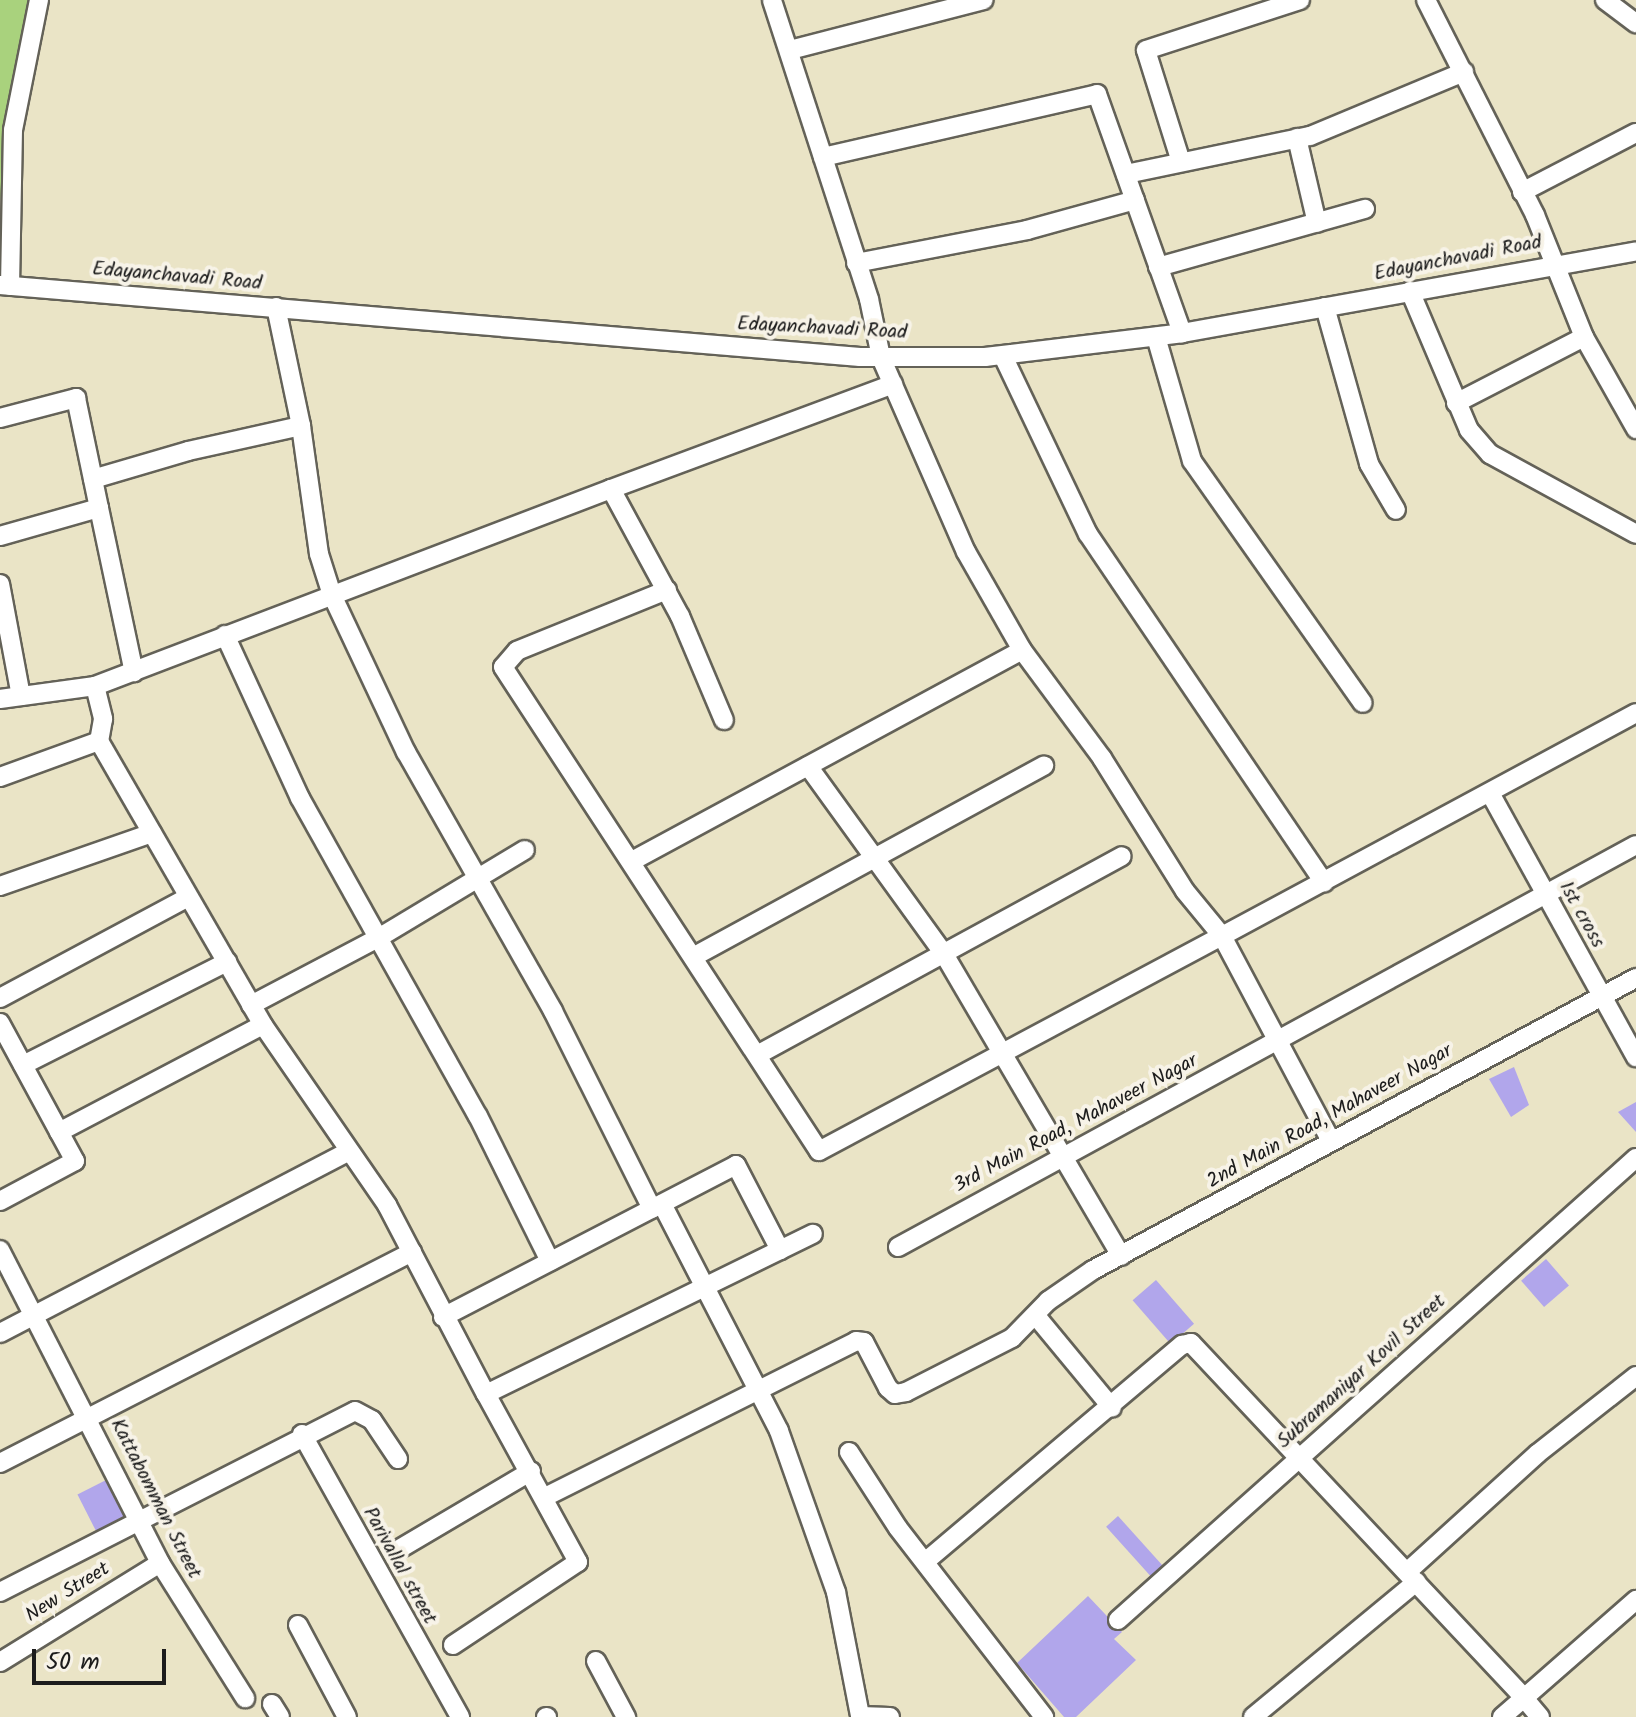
<!DOCTYPE html>
<style>
body{margin:0}
#map{position:relative;width:1636px;height:1717px;overflow:hidden;background:#eae4c6;font-family:Kalam,sans-serif}
div>[style]{position:absolute}
[style*='--x']{left:calc(var(--x)*1px);top:calc(var(--y)*1px);width:calc(var(--w)*1px);rotate:calc(var(--a)*1deg)}
.green>*{inset:0;background:#a9d27d}
.building>*{inset:0;background:#b1a6eb;transform-origin:0 0}
.roads{filter:drop-shadow(2px 0 #646258) drop-shadow(-2px 0 #646258) drop-shadow(0 2px #646258) drop-shadow(0 -2px #646258)}
.street>*{height:18px;margin:-9px;padding:0 9px;transform-origin:9px;border-radius:9px;background:#fff}
span{translate:-50% -50%;white-space:nowrap;text-align:center;line-height:1.15;-webkit-text-stroke:8px #f7f3e8;paint-order:stroke}
.street-label{font-size:20px;color:#1c1c1c}
.scale{position:absolute;left:32px;top:1649px;width:134px;height:36px;box-sizing:border-box;border:4px solid #1c1c1c;border-top:0;padding-left:10px;font-size:24px;line-height:28px;white-space:nowrap;color:#1c1c1c;-webkit-text-stroke:6px #f7f3e8;paint-order:stroke}
</style>
<div id="map">
<div class="green">
<div style="clip-path:polygon(0 0,33px 0,0 201px)"></div>
</div>
<div class="building">
<div style="clip-path:polygon(1514px 1067px,1529px 1105px,1511px 1117px,1489px 1079px)"></div>
<div style="clip-path:polygon(1636px 1102px,1636px 1132px,1618px 1112px)"></div>
<div style="left:1546px;top:1259px;width:35px;height:33px;rotate:49deg"></div>
<div style="left:1156px;top:1280px;width:58px;height:31px;rotate:49deg"></div>
<div style="left:114px;top:1476px;width:47px;height:41px;rotate:63deg"></div>
<div style="left:1118px;top:1516px;width:73px;height:16px;rotate:48deg"></div>
<div style="clip-path:polygon(1088px 1596px,1122px 1632px,1114px 1639px,1136px 1660px,1076px 1717px,1064px 1717px,1017px 1663px)"></div>
</div>
<div class="roads">
<div class="street">
<div style="--x:1426;--y:0;--w:241;--a:63.1"></div>
<div style="--x:1535;--y:215;--w:131;--a:68.1"></div>
<div style="--x:1584;--y:337;--w:106;--a:60.5"></div>
<div style="--x:1605;--y:0;--w:39;--a:37"></div>
<div style="--x:790;--y:50;--w:200;--a:-14.5"></div>
<div style="--x:1297;--y:138;--w:87;--a:76.8"></div>
<div style="--x:823;--y:157;--w:281;--a:-12.9"></div>
<div style="--x:1097;--y:94;--w:254;--a:70.4"></div>
<div style="--x:1181;--y:162;--w:117;--a:-107.4"></div>
<div style="--x:1146;--y:50;--w:162;--a:-18"></div>
<div style="--x:1126;--y:174;--w:188;--a:-11.7"></div>
<div style="--x:1310;--y:136;--w:167;--a:-22.6"></div>
<div style="--x:1522;--y:192;--w:128;--a:-27.4"></div>
<div style="--x:856;--y:263;--w:174;--a:-10.9"></div>
<div style="--x:1027;--y:230;--w:112;--a:-15.5"></div>
<div style="--x:1158;--y:267;--w:215;--a:-15.7"></div>
<div style="--x:0;--y:285;--w:863;--a:4.79"></div>
<div style="--x:860;--y:357;--w:125;--a:0"></div>
<div style="--x:985;--y:357;--w:198;--a:-6.9"></div>
<div style="--x:1182;--y:333;--w:461;--a:-10.2"></div>
<div style="--x:10;--y:286;--w:156;--a:-88.9"></div>
<div style="--x:13;--y:130;--w:133;--a:-78.7"></div>
<div style="--x:1410;--y:291;--w:151;--a:67"></div>
<div style="--x:1469;--y:430;--w:32;--a:49"></div>
<div style="--x:1490;--y:454;--w:166;--a:28.7"></div>
<div style="--x:276;--y:307;--w:122;--a:78.1"></div>
<div style="--x:301;--y:426;--w:129;--a:82"></div>
<div style="--x:319;--y:554;--w:43;--a:72.4"></div>
<div style="--x:332;--y:595;--w:174;--a:64.8"></div>
<div style="--x:406;--y:752;--w:298;--a:60.4"></div>
<div style="--x:553;--y:1011;--w:221;--a:63.4"></div>
<div style="--x:1325;--y:307;--w:163;--a:74.3"></div>
<div style="--x:1369;--y:464;--w:53;--a:59.6"></div>
<div style="--x:1156;--y:337;--w:129;--a:73.8"></div>
<div style="--x:1192;--y:461;--w:296;--a:54.8"></div>
<div style="--x:1003;--y:356;--w:197;--a:64.5"></div>
<div style="--x:1088;--y:534;--w:421;--a:55.9"></div>
<div style="--x:1456;--y:403;--w:144;--a:-27.3"></div>
<div style="--x:0;--y:418;--w:79;--a:-14.7"></div>
<div style="--x:76;--y:398;--w:112;--a:78.2"></div>
<div style="--x:93;--y:479;--w:99;--a:-16.4"></div>
<div style="--x:188;--y:451;--w:116;--a:-12.5"></div>
<div style="--x:611;--y:489;--w:301;--a:-20.4"></div>
<div style="--x:0;--y:536;--w:103;--a:-15.8"></div>
<div style="--x:99;--y:508;--w:168;--a:78"></div>
<div style="--x:0;--y:584;--w:114;--a:79.4"></div>
<div style="--x:667;--y:590;--w:162;--a:157.9"></div>
<div style="--x:517;--y:651;--w:21;--a:131"></div>
<div style="--x:503;--y:667;--w:578;--a:56.86"></div>
<div style="--x:819;--y:1151;--w:457;--a:-28.1"></div>
<div style="--x:1222;--y:936;--w:58;--a:-129.4"></div>
<div style="--x:1185;--y:891;--w:157;--a:-122"></div>
<div style="--x:1102;--y:758;--w:134;--a:-126.5"></div>
<div style="--x:1022;--y:650;--w:113;--a:-119.7"></div>
<div style="--x:966;--y:552;--w:213;--a:-113.6"></div>
<div style="--x:881;--y:357;--w:59;--a:-101.7"></div>
<div style="--x:869;--y:299;--w:314;--a:-108"></div>
<div style="--x:225;--y:635;--w:179;--a:65.3"></div>
<div style="--x:300;--y:798;--w:364;--a:60.8"></div>
<div style="--x:478;--y:1116;--w:162;--a:63.6"></div>
<div style="--x:95;--y:686;--w:34;--a:76"></div>
<div style="--x:103;--y:719;--w:22;--a:100"></div>
<div style="--x:0;--y:699;--w:96;--a:-7.8"></div>
<div style="--x:95;--y:686;--w:552;--a:-20.9"></div>
<div style="--x:611;--y:489;--w:145;--a:61.5"></div>
<div style="--x:680;--y:616;--w:113;--a:67.1"></div>
<div style="--x:808;--y:766;--w:232;--a:54.1"></div>
<div style="--x:944;--y:954;--w:350;--a:59.6"></div>
<div style="--x:0;--y:777;--w:105;--a:-20"></div>
<div style="--x:99;--y:741;--w:328;--a:60"></div>
<div style="--x:263;--y:1025;--w:219;--a:55.4"></div>
<div style="--x:387;--y:1205;--w:213;--a:62.4"></div>
<div style="--x:486;--y:1394;--w:364;--a:-26.1"></div>
<div style="--x:1490;--y:793;--w:302;--a:61.1"></div>
<div style="--x:632;--y:861;--w:443;--a:-28.4"></div>
<div style="--x:0;--y:886;--w:161;--a:-19.2"></div>
<div style="--x:693;--y:957;--w:400;--a:-28.6"></div>
<div style="--x:0;--y:998;--w:213;--a:-28.2"></div>
<div style="--x:251;--y:1005;--w:146;--a:-27.8"></div>
<div style="--x:380;--y:937;--w:169;--a:-31"></div>
<div style="--x:0;--y:1023;--w:157;--a:61.5"></div>
<div style="--x:75;--y:1161;--w:85;--a:151.9"></div>
<div style="--x:759;--y:1054;--w:413;--a:-28.6"></div>
<div style="--x:23;--y:1065;--w:229;--a:-26.8"></div>
<div style="--x:59;--y:1132;--w:230;--a:-27.7"></div>
<div style="--x:1331;--y:1141;--w:232;--a:-118"></div>
<div style="--x:1222;--y:936;--w:470;--a:-28.3"></div>
<div style="--x:662;--y:1204;--w:255;--a:62.7"></div>
<div style="--x:779;--y:1431;--w:171;--a:70.5"></div>
<div style="--x:836;--y:1592;--w:126;--a:79"></div>
<div style="--x:860;--y:1716;--w:30;--a:2"></div>
<div style="--x:898;--y:1247;--w:840;--a:-28.58"></div>
<div style="--x:0;--y:1250;--w:352;--a:62.9"></div>
<div style="--x:160;--y:1563;--w:160;--a:57.8"></div>
<div style="--x:1036;--y:1316;--w:119;--a:50.4"></div>
<div style="--x:443;--y:1317;--w:330;--a:-27.4"></div>
<div style="--x:736;--y:1165;--w:96;--a:62.6"></div>
<div style="--x:0;--y:1333;--w:392;--a:-27.5"></div>
<div style="--x:302;--y:1434;--w:324;--a:60.8"></div>
<div style="--x:849;--y:1452;--w:90;--a:57.2"></div>
<div style="--x:898;--y:1528;--w:239;--a:52.3"></div>
<div style="--x:0;--y:1463;--w:463;--a:-27.1"></div>
<div style="--x:545;--y:1497;--w:348;--a:-26.6"></div>
<div style="--x:856;--y:1341;--w:8;--a:7"></div>
<div style="--x:864;--y:1342;--w:52;--a:62.4"></div>
<div style="--x:888;--y:1388;--w:9;--a:41"></div>
<div style="--x:895;--y:1394;--w:11;--a:-10"></div>
<div style="--x:906;--y:1392;--w:119;--a:-27"></div>
<div style="--x:1012;--y:1338;--w:52;--a:-45.8"></div>
<div style="--x:1048;--y:1301;--w:55;--a:-34.6"></div>
<div style="--x:1093;--y:1270;--w:617;--a:-28.27"></div>
<div style="--x:401;--y:1548;--w:151;--a:-30.6"></div>
<div style="--x:926;--y:1561;--w:335;--a:-40.2"></div>
<div style="--x:1182;--y:1345;--w:9;--a:-13"></div>
<div style="--x:1191;--y:1343;--w:487;--a:46.8"></div>
<div style="--x:1524;--y:1698;--w:149;--a:-41.2"></div>
<div style="--x:1407;--y:1572;--w:176;--a:-42.2"></div>
<div style="--x:1537;--y:1454;--w:126;--a:-38.2"></div>
<div style="--x:0;--y:1592;--w:398;--a:-27"></div>
<div style="--x:355;--y:1411;--w:19;--a:28"></div>
<div style="--x:372;--y:1420;--w:47;--a:56.3"></div>
<div style="--x:1118;--y:1620;--w:694;--a:-41.73"></div>
<div style="--x:298;--y:1625;--w:104;--a:62"></div>
<div style="--x:453;--y:1645;--w:150;--a:-33.6"></div>
<div style="--x:578;--y:1562;--w:192;--a:-118.7"></div>
<div style="--x:596;--y:1661;--w:64;--a:61.8"></div>
<div style="--x:0;--y:1662;--w:188;--a:-31.7"></div>
<div style="--x:272;--y:1704;--w:15;--a:58"></div>
<div style="--x:546;--y:1717;--w:1;--a:0"></div>
<div style="--x:1253;--y:1717;--w:212;--a:-39.6"></div>
<div style="--x:1502;--y:1717;--w:29;--a:-41"></div>
<div style="--x:1524;--y:1698;--w:25;--a:50"></div>
</div>
</div>
<div class="street-label">
<span style="left:1458px;top:259px;rotate:-11deg">Edayanchavadi Road</span>
<span style="left:177px;top:277px;rotate:5deg">Edayanchavadi Road</span>
<span style="left:822px;top:329px;rotate:3deg">Edayanchavadi Road</span>
<span style="left:1581px;top:915px;rotate:61deg">1st cross</span>
<span style="left:1330px;top:1117px;rotate:-29deg">2nd Main Road, Mahaveer Nagar</span>
<span style="left:1076px;top:1124px;rotate:-28deg">3rd Main Road, Mahaveer Nagar</span>
<span style="left:1362px;top:1372px;rotate:-42deg">Subramaniyar Kovil Street</span>
<span style="left:155px;top:1499px;rotate:63deg">Kattabomman Street</span>
<span style="left:399px;top:1566px;rotate:61deg">Parivallal street</span>
<span style="left:68px;top:1593px;rotate:-32deg">New Street</span>
</div>
<div class="scale">50 m</div>
</div>
